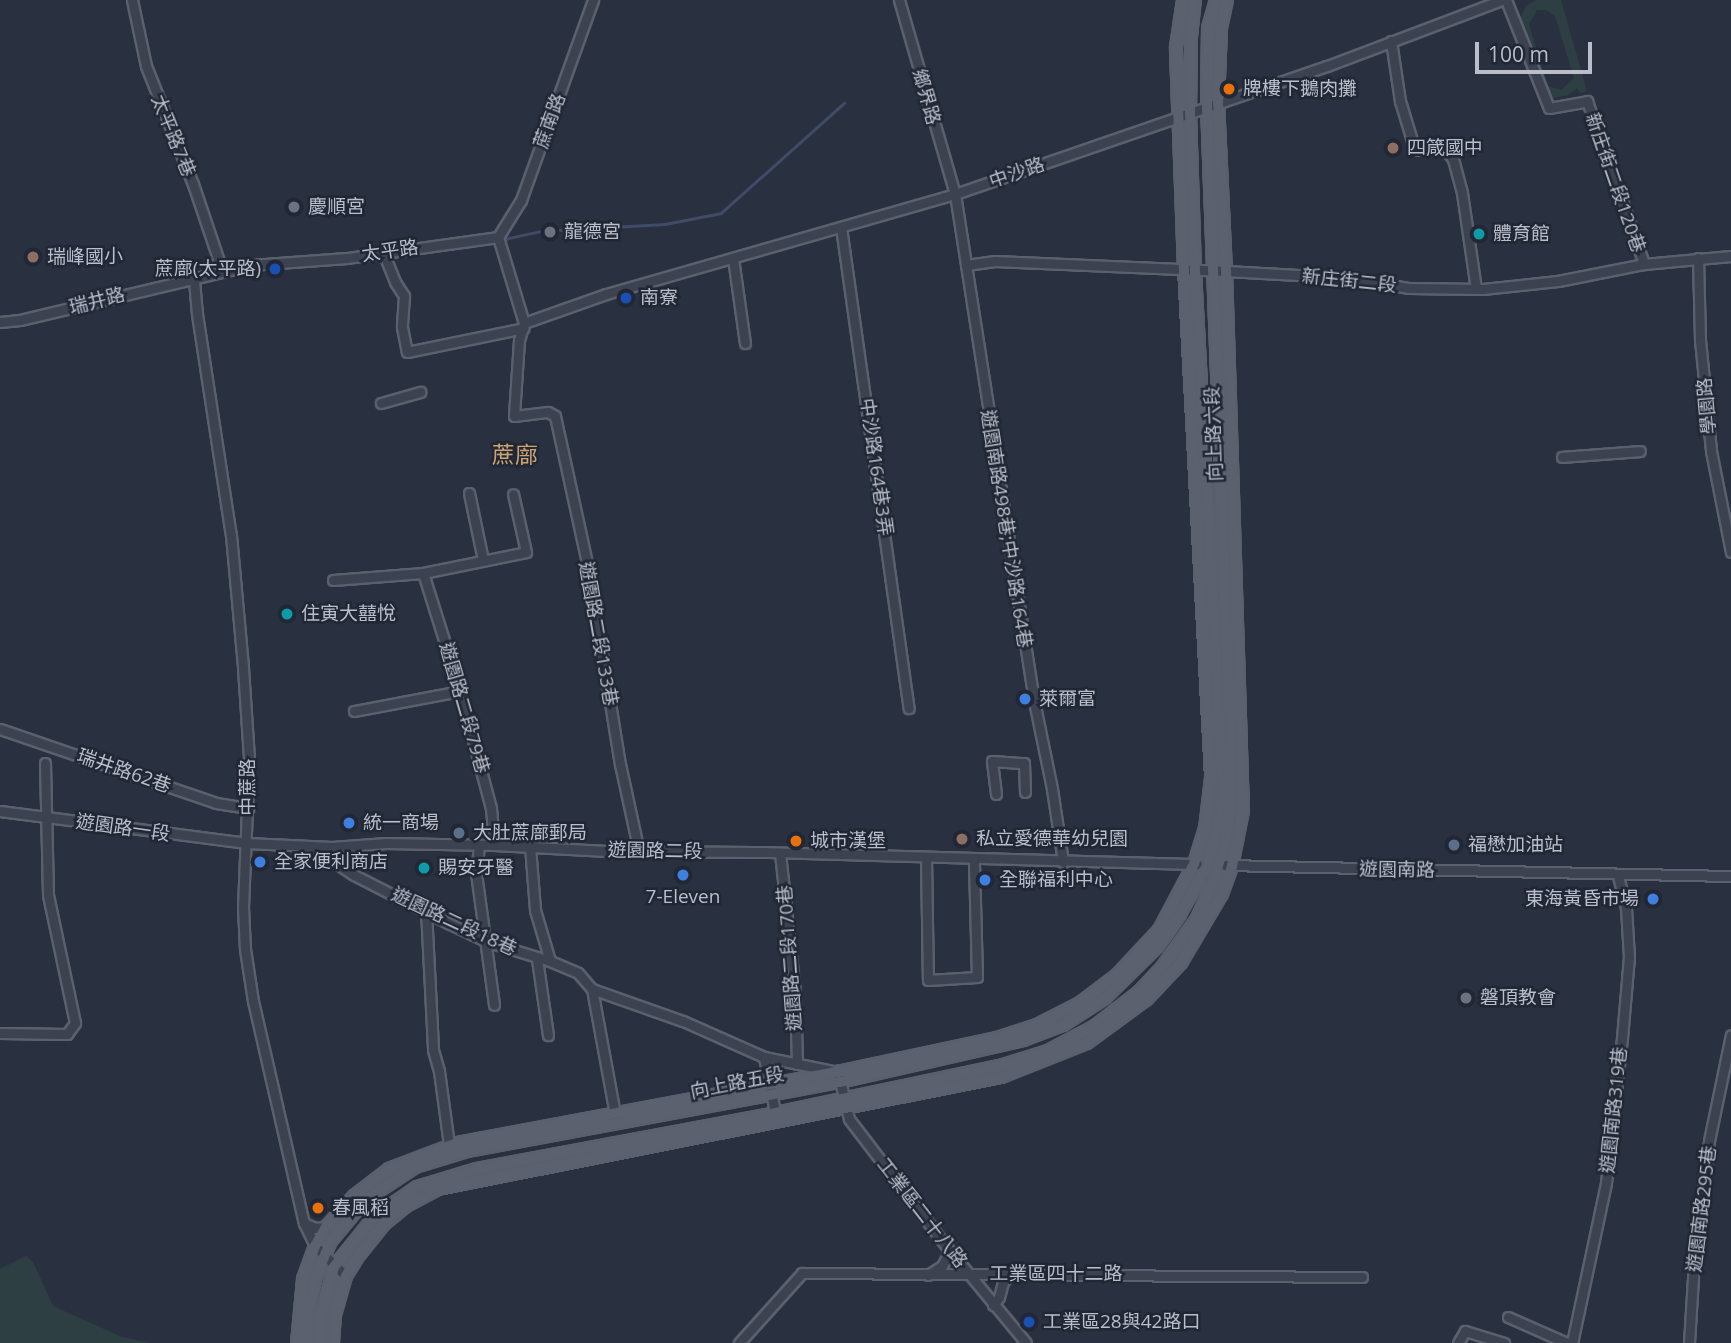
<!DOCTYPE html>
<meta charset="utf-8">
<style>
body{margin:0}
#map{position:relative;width:1731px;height:1343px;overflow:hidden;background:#29303f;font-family:"Open Sans","Noto Sans TC",sans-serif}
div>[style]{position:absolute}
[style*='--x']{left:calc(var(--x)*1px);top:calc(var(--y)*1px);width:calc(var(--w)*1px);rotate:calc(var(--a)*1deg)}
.green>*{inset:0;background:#2e3f44}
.stream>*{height:2.5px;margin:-1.25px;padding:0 1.25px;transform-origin:1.25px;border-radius:1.25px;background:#404c67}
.roads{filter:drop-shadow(2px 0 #5a606d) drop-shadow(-2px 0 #5a606d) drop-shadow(0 2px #5a606d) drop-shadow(0 -2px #5a606d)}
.minor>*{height:9px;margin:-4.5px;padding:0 4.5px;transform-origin:4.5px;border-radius:4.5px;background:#3d4250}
.major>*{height:10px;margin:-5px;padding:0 5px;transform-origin:5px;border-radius:5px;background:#5b616f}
.dots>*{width:19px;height:19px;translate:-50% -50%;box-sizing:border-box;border:4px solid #212735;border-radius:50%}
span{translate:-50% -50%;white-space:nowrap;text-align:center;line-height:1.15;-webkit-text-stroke:5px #212735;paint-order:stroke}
.poi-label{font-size:19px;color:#b9beca}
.left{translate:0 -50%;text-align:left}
.right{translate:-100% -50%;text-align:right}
.street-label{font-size:19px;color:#b9beca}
.quarter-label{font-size:23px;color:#cda472}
.scale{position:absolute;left:1475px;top:42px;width:117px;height:32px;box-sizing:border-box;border:4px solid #b9beca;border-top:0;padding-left:9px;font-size:21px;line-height:24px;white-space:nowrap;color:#b9beca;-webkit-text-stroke:5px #212735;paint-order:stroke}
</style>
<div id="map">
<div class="green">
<div style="clip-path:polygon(evenodd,1536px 0,1561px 0,1587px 91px,1580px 93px,1577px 88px,1568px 95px,1554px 98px,1543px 92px,1520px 19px,1526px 6px,1536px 0,1537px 10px,1546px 10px,1555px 16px,1574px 78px,1561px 90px,1548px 86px,1529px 24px,1537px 10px)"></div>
<div style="clip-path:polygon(26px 1256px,33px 1262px,53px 1306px,122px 1337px,151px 1343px,0 1343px,0 1269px)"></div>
</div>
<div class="stream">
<div style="--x:174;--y:149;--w:64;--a:69"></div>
<div style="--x:500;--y:240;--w:42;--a:-12.4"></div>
<div style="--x:541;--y:231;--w:124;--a:-3.2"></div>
<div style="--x:665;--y:224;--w:57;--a:-11.1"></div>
<div style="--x:721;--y:213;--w:165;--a:-41.8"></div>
<div style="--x:389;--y:258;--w:78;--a:-8.9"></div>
<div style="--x:247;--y:270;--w:136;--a:-4.6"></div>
</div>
<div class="roads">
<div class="minor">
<div style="--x:132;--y:0;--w:67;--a:78"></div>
<div style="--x:146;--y:66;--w:127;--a:68.3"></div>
<div style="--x:193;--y:184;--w:91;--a:71.4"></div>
<div style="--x:899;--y:0;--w:202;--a:73.9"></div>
<div style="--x:955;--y:194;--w:513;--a:81.14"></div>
<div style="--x:1034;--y:701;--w:90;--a:78.4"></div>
<div style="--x:1052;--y:789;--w:74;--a:81.4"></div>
<div style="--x:1506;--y:0;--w:116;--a:68.3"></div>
<div style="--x:1549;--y:108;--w:39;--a:-10"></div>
<div style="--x:1587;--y:101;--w:173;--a:70.7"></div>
<div style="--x:1391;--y:41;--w:61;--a:81.5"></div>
<div style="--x:1400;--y:101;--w:48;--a:73.1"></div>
<div style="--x:1414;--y:147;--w:6;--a:31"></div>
<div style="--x:1419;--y:150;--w:24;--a:-15"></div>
<div style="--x:1442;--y:144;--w:19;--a:54"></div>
<div style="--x:1453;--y:159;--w:35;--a:75"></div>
<div style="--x:1462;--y:193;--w:97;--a:81.7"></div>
<div style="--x:841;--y:227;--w:486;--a:82"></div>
<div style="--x:498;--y:237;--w:90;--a:73.2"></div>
<div style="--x:524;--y:323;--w:18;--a:106"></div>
<div style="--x:519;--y:340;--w:76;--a:93.8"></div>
<div style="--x:514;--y:416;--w:34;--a:-7"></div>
<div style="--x:548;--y:412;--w:8;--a:30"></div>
<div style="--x:555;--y:416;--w:155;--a:77.7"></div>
<div style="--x:588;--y:567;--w:200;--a:80.8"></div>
<div style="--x:620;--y:764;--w:90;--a:77.8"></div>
<div style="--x:498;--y:237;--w:44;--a:-58.1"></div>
<div style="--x:521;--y:200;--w:213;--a:-70.2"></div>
<div style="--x:383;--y:252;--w:32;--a:68"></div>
<div style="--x:395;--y:282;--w:17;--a:57"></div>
<div style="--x:404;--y:296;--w:31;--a:94"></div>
<div style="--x:402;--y:327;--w:25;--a:79"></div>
<div style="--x:407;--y:352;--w:119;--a:-11.6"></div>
<div style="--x:733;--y:258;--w:86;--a:82"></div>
<div style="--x:1698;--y:258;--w:82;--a:88.6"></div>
<div style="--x:1700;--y:340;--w:112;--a:84.3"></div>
<div style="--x:1711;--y:451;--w:103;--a:78.8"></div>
<div style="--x:966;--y:265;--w:29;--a:-8"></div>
<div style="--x:995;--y:261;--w:231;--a:2.5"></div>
<div style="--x:1226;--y:271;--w:126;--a:3.2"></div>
<div style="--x:1352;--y:278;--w:58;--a:10"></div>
<div style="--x:1409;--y:288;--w:74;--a:0.8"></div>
<div style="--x:1483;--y:289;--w:75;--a:-6.1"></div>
<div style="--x:1558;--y:281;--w:88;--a:-11.2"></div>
<div style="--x:1644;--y:264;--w:87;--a:-5.3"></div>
<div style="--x:194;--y:280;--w:34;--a:85"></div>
<div style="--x:197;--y:314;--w:224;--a:81.3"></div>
<div style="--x:231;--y:535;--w:134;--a:84.8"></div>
<div style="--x:243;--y:668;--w:90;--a:86.2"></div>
<div style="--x:249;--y:758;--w:149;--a:92.3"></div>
<div style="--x:243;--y:907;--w:42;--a:87.3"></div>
<div style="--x:245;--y:949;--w:53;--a:81.3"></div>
<div style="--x:253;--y:1001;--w:228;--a:77.1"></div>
<div style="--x:304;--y:1223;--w:25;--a:64"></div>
<div style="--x:315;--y:1246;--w:43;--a:44.1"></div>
<div style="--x:0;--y:322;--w:20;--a:-6"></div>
<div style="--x:20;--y:320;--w:237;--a:-13.4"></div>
<div style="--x:251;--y:265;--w:96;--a:-4.2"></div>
<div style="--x:347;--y:258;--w:152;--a:-7.9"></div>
<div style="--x:524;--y:323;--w:87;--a:-19.5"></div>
<div style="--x:606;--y:294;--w:363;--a:-16"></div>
<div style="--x:955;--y:194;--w:393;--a:-19"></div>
<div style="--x:1327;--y:66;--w:187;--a:-20.7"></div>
<div style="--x:381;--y:403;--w:41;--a:-15.8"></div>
<div style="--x:1562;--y:457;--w:78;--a:-4.4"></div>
<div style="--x:469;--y:493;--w:68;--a:78.2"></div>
<div style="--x:423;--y:573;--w:124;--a:72.6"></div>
<div style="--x:460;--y:691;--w:121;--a:75.2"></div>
<div style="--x:491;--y:808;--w:37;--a:85"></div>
<div style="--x:333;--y:580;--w:90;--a:-4.4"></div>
<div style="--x:423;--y:573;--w:105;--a:-11.5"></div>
<div style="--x:526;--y:552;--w:59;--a:-102.6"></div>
<div style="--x:354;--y:711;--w:108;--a:-10.7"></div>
<div style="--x:0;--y:729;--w:228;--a:18.9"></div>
<div style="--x:216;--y:803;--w:33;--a:9"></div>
<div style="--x:996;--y:794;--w:33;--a:-97"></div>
<div style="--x:992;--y:761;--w:32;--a:4"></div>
<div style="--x:1024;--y:763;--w:29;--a:88"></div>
<div style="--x:0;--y:811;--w:249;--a:7.4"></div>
<div style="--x:247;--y:843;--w:85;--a:2.7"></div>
<div style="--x:332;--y:847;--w:54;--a:-4.2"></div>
<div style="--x:386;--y:843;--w:108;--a:1.1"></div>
<div style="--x:494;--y:845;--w:113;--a:3"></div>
<div style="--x:607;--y:851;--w:158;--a:0.4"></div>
<div style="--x:765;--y:852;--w:432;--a:1.6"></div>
<div style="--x:479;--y:845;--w:28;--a:96"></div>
<div style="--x:476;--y:873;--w:133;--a:82.2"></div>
<div style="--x:530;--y:846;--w:64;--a:85.5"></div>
<div style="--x:535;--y:910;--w:53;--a:73.6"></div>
<div style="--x:312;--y:847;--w:50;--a:33.7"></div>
<div style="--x:354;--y:875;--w:106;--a:27.1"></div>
<div style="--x:448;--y:923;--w:44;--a:25.4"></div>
<div style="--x:488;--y:942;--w:65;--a:17"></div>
<div style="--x:550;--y:961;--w:30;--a:23"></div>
<div style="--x:578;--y:973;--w:21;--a:49"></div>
<div style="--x:592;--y:989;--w:96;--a:19.4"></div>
<div style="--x:683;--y:1021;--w:89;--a:24"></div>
<div style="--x:764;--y:1057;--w:76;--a:11.5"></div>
<div style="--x:838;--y:1072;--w:48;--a:76.8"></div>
<div style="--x:849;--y:1119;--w:166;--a:52.6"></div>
<div style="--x:950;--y:1251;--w:119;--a:50.4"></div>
<div style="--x:780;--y:853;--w:139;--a:83.8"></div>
<div style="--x:795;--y:991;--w:73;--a:88.4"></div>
<div style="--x:926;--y:857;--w:123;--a:89.1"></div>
<div style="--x:928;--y:980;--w:49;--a:-3.5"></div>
<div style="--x:977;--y:977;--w:118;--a:-91.5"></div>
<div style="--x:1225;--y:865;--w:506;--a:1.25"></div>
<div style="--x:426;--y:910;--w:140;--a:87.1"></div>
<div style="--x:433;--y:1050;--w:22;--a:74"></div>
<div style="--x:439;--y:1071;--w:75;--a:82.3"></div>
<div style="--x:537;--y:959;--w:77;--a:81.8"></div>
<div style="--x:592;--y:989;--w:127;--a:79.6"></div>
<div style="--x:0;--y:1033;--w:67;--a:0.9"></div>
<div style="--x:67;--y:1034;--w:14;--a:-54"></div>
<div style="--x:75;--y:1023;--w:131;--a:-101.9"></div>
<div style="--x:48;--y:895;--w:132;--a:-91.3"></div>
<div style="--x:764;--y:1057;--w:61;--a:78.7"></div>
<div style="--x:304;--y:1223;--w:12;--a:24"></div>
<div style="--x:315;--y:1228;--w:11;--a:-5"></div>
<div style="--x:928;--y:1275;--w:17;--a:-33"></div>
<div style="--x:942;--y:1266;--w:17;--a:-62"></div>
<div style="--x:993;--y:1305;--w:10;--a:-53"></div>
<div style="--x:999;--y:1297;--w:16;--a:-75"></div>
<div style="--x:1003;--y:1282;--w:13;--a:-51"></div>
<div style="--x:1508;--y:1317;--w:64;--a:23.8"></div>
<div style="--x:739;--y:1343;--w:94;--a:-48"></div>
<div style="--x:802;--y:1273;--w:560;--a:0.41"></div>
<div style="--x:1458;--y:1343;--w:14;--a:-60"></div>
<div style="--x:1465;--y:1331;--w:41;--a:17.1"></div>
<div style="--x:1572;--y:1343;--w:164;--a:-78"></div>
<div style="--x:1606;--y:1183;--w:146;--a:-83.7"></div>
<div style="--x:1622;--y:1038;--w:81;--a:-85.1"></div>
<div style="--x:1629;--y:957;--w:49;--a:-93.5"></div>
<div style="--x:1626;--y:908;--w:34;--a:-104"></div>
<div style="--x:1689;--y:1343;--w:81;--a:-86.5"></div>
<div style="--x:1694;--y:1262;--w:122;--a:-82.9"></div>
<div style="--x:1709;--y:1141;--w:108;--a:-78.3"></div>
</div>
<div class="major">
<div style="--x:297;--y:1343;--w:64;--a:-84.6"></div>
<div style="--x:303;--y:1279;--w:35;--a:-70"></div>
<div style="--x:315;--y:1246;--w:22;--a:-60"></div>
<div style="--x:326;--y:1227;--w:42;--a:-47.9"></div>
<div style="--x:354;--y:1196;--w:44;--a:-37.6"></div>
<div style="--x:389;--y:1169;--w:73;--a:-20.9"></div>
<div style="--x:457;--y:1143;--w:388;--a:-10.6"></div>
<div style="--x:838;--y:1072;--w:163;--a:-12.1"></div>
<div style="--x:997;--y:1038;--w:42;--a:-18"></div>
<div style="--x:1037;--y:1025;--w:48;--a:-27.1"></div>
<div style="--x:1080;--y:1003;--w:46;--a:-37.1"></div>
<div style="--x:1117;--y:975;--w:62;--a:-47"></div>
<div style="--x:1159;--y:930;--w:75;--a:-62.1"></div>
<div style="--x:1194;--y:864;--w:37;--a:-73"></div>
<div style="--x:1205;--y:829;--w:51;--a:-83.3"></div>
<div style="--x:1211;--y:778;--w:509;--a:-93.04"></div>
<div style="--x:1184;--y:270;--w:223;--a:-92.1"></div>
<div style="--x:1176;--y:47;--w:48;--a:-81.5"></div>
<div style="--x:307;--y:1343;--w:32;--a:-88"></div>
<div style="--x:308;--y:1311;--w:36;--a:-77"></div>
<div style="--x:316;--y:1276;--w:38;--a:-67"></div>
<div style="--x:331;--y:1241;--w:53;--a:-50.3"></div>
<div style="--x:365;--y:1200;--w:60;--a:-33.4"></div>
<div style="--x:415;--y:1167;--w:54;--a:-17.1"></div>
<div style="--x:467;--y:1151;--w:379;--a:-10.5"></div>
<div style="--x:840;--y:1082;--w:188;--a:-12.9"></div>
<div style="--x:1023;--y:1040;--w:43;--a:-20.6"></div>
<div style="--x:1063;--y:1025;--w:50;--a:-32.7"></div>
<div style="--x:1105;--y:998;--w:74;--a:-44.5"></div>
<div style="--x:1158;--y:946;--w:39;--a:-55"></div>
<div style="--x:1180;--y:914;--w:57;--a:-60.8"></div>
<div style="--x:1208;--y:864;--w:54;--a:-76"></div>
<div style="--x:1221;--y:812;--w:33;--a:-88"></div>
<div style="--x:1222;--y:779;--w:509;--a:-93.04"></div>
<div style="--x:1195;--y:271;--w:159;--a:-91.8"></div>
<div style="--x:1190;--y:112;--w:75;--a:-89.2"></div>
<div style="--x:1191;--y:37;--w:37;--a:-84"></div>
<div style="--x:321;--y:1343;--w:29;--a:-88"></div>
<div style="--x:322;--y:1314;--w:49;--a:-75.7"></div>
<div style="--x:334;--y:1267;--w:65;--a:-51.2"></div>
<div style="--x:375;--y:1216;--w:51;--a:-34.6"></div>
<div style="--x:417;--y:1187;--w:63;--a:-16.7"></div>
<div style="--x:477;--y:1169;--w:304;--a:-10.6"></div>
<div style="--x:776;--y:1113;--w:232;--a:-11.9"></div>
<div style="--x:1003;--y:1065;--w:47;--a:-17.3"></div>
<div style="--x:1048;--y:1051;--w:53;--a:-28"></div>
<div style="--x:1095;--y:1026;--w:56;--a:-37.7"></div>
<div style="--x:1139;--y:992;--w:35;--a:-47"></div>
<div style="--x:1163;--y:966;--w:57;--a:-54.3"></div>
<div style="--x:1196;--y:920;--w:35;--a:-65"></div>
<div style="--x:1211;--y:888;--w:50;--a:-72.6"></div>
<div style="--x:1226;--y:840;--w:61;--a:-84.4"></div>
<div style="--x:1232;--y:779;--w:672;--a:-92.13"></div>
<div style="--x:1207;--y:107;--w:79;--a:-89.3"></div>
<div style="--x:1208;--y:28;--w:29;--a:-74"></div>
<div style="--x:333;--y:1343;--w:28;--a:-86"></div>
<div style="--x:335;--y:1315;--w:41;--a:-74.2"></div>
<div style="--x:346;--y:1276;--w:26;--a:-58"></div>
<div style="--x:360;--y:1254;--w:38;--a:-51"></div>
<div style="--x:384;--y:1224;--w:28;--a:-39"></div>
<div style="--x:406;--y:1206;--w:36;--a:-28"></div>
<div style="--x:438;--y:1189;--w:574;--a:-11.25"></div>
<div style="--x:1001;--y:1077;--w:92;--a:-21.6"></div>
<div style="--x:1087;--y:1043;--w:74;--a:-36.3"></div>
<div style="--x:1147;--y:999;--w:50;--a:-46.6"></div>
<div style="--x:1181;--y:963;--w:80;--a:-59.3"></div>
<div style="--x:1222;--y:894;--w:30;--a:-70"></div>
<div style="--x:1232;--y:866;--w:56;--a:-78.7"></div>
<div style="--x:1243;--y:811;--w:540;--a:-91.8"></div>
<div style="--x:1226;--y:271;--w:167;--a:-92.7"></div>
<div style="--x:1218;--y:104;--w:76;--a:-87.7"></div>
<div style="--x:1221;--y:28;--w:29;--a:-78"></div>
</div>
</div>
<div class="dots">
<div style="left:1229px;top:89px;background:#e8710a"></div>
<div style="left:1393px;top:148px;background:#8d6e63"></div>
<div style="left:294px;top:207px;background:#6b7280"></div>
<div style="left:550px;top:232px;background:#6b7280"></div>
<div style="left:1479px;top:234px;background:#0f9aa8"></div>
<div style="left:33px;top:257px;background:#8d6e63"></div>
<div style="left:275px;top:269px;background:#1a4fb4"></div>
<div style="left:626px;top:298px;background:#1a4fb4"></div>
<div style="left:287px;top:614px;background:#0f9aa8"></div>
<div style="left:1025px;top:699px;background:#3f7fe0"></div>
<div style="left:349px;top:823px;background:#3f7fe0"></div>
<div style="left:459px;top:833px;background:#5c6f8a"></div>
<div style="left:962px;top:839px;background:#8d6e63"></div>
<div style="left:796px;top:841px;background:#e8710a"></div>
<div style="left:1454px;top:845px;background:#5c6f8a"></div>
<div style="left:260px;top:862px;background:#3f7fe0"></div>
<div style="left:424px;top:868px;background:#0f9aa8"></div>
<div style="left:683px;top:875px;background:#3f7fe0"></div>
<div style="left:985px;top:880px;background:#3f7fe0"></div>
<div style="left:1653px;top:899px;background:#3f7fe0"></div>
<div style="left:1466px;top:998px;background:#6b7280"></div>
<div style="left:318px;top:1208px;background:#e8710a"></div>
<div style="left:1029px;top:1322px;background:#1a4fb4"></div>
</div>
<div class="poi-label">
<span class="left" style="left:1243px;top:89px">牌樓下鵝肉攤</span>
<span class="left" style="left:1407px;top:148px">四箴國中</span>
<span class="left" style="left:308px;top:207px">慶順宮</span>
<span class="left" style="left:564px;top:232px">龍德宮</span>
<span class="left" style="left:1493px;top:234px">體育館</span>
<span class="left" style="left:47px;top:257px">瑞峰國小</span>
<span class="right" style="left:261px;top:269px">蔗廍(太平路)</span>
<span class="left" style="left:640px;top:298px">南寮</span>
<span class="left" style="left:301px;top:614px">住寅大囍悅</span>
<span class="left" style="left:1039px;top:699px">萊爾富</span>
<span class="left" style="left:363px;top:823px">統一商場</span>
<span class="left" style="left:473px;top:833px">大肚蔗廍郵局</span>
<span class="left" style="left:976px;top:839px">私立愛德華幼兒園</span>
<span class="left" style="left:810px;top:841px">城市漢堡</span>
<span class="left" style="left:1468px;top:845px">福懋加油站</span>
<span class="left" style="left:274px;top:862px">全家便利商店</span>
<span class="left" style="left:438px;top:868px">賜安牙醫</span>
<span class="left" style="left:999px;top:880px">全聯福利中心</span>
<span style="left:683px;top:897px">7-Eleven</span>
<span class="right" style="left:1639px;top:899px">東海黃昏市場</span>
<span class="left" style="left:1480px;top:998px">磐頂教會</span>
<span class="left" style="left:332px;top:1208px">春風稻</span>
<span class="left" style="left:1043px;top:1322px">工業區28與42路口</span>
</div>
<div class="street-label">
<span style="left:926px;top:97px;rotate:74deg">鄉界路</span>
<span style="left:550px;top:121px;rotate:-70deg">蔗南路</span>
<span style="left:173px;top:136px;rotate:68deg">太平路7巷</span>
<span style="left:1017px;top:173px;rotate:-19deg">中沙路</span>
<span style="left:1615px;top:183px;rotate:71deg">新庄街二段120巷</span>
<span style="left:390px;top:251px;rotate:-8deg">太平路</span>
<span style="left:1349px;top:281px;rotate:6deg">新庄街二段</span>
<span style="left:97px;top:301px;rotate:-14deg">瑞井路</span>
<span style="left:1707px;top:406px;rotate:-95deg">學園路</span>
<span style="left:1214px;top:434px;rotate:-92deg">向上路六段</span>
<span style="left:876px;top:467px;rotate:82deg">中沙路164巷3弄</span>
<span style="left:1006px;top:529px;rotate:81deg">遊園南路498巷;中沙路164巷</span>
<span style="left:598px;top:634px;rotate:80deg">遊園路二段133巷</span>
<span style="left:464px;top:708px;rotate:74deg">遊園路二段79巷</span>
<span style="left:124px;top:771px;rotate:19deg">瑞井路62巷</span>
<span style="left:248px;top:787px;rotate:-90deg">中蔗路</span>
<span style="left:123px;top:828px;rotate:8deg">遊園路一段</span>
<span style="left:655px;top:851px;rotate:1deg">遊園路二段</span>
<span style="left:1397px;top:870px;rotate:1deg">遊園南路</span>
<span style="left:454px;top:922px;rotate:25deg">遊園路二段18巷</span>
<span style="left:790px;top:958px;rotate:-94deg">遊園路二段170巷</span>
<span style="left:737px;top:1083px;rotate:-11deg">向上路五段</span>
<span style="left:1614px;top:1110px;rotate:-84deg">遊園南路319巷</span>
<span style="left:1702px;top:1209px;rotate:-83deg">遊園南路295巷</span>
<span style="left:922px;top:1213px;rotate:52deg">工業區二十八路</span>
<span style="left:1056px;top:1274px">工業區四十二路</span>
</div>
<div class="quarter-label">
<span style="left:515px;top:454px">蔗廍</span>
</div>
<div class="scale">100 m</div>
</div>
